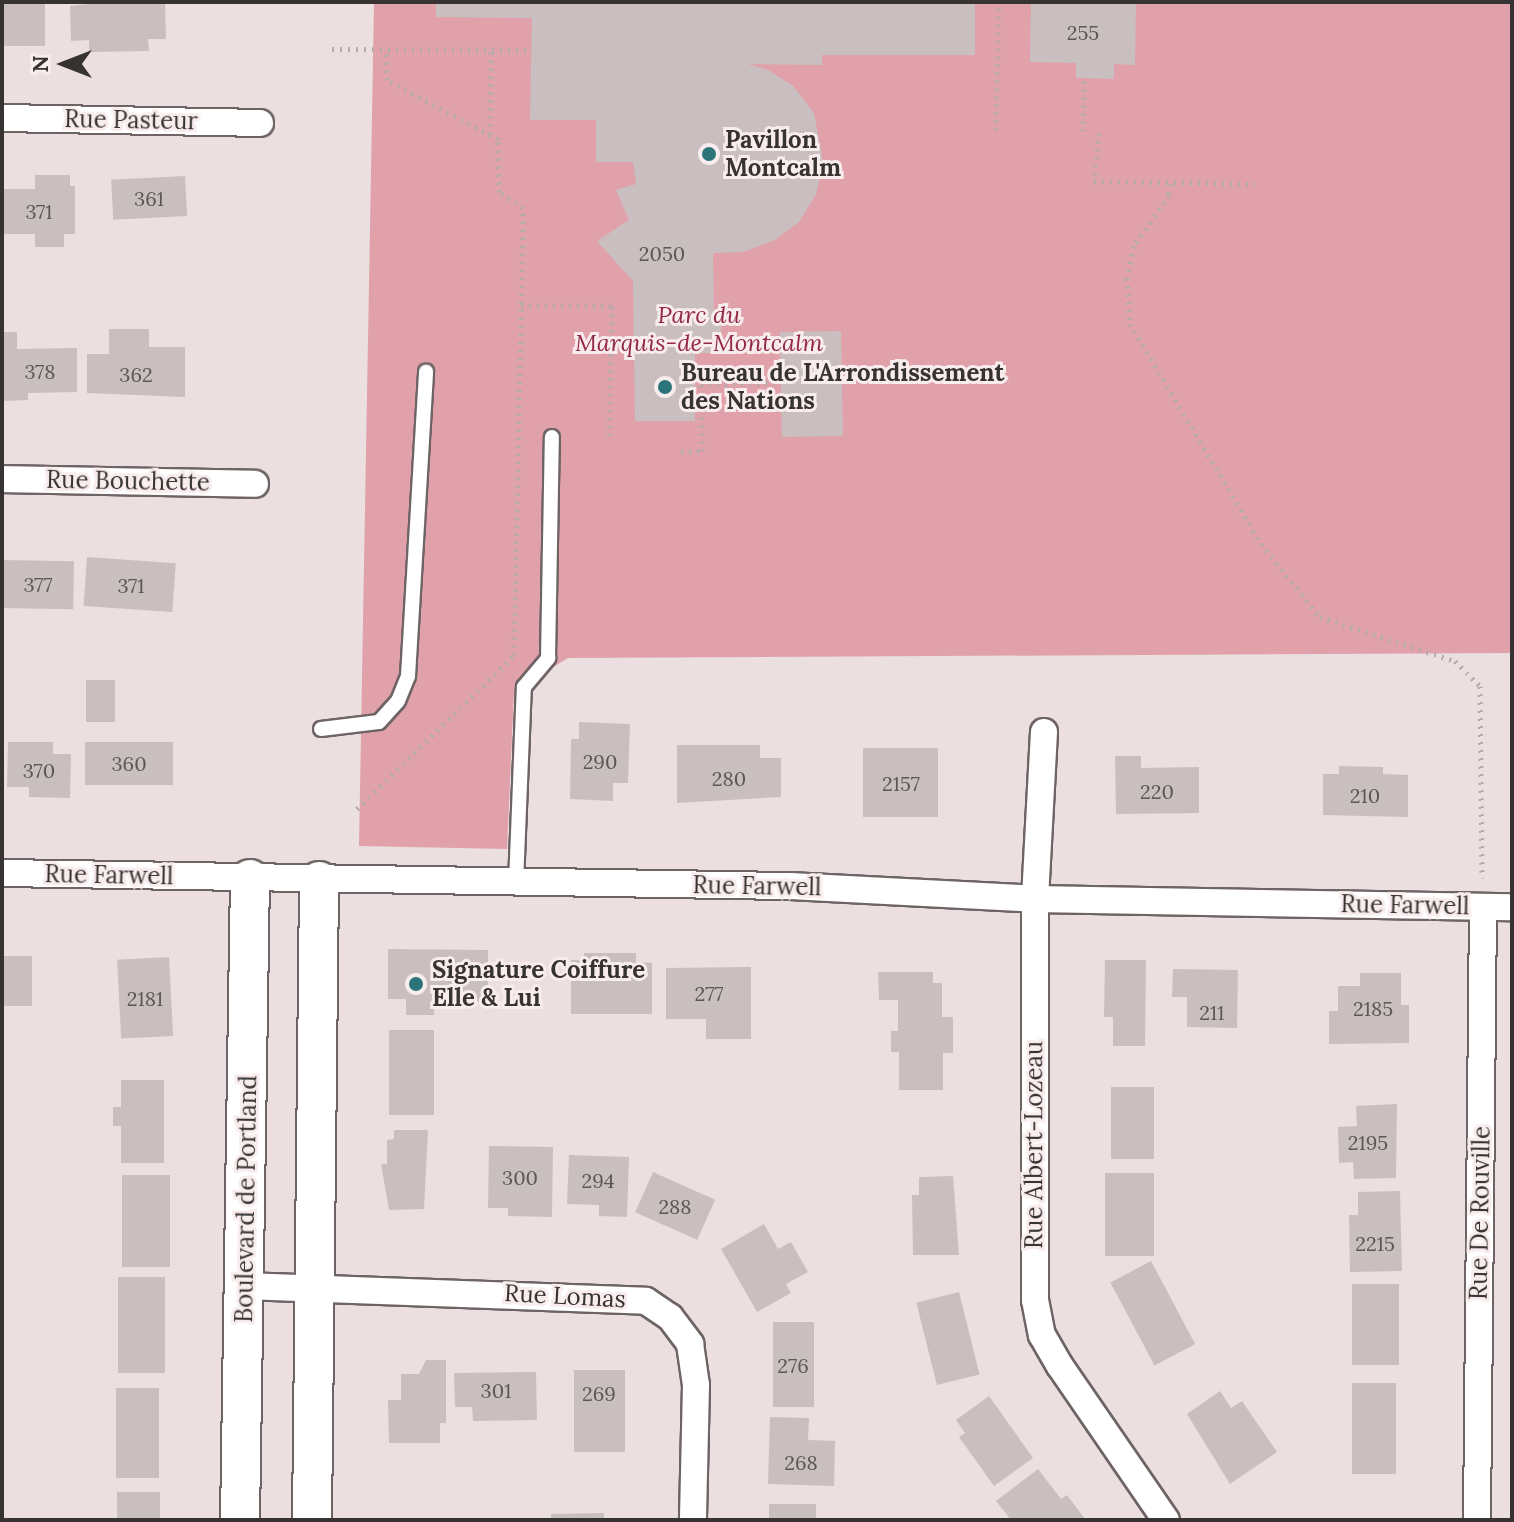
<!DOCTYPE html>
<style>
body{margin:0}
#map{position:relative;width:1514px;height:1522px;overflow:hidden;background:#ebdfe0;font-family:Lora,serif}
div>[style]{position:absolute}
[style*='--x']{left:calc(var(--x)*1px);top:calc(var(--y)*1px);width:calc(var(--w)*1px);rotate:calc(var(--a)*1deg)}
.green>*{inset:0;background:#e0a1aa}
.building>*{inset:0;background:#cabfc0;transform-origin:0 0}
.path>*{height:5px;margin-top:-2.5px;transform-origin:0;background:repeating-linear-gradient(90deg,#b4abab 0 2px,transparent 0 8px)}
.roads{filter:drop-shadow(2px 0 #6e6465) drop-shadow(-2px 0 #6e6465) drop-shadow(0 2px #6e6465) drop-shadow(0 -2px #6e6465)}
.lane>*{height:14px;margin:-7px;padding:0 7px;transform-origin:7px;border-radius:7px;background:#fff}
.street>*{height:26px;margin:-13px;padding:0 13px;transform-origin:13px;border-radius:13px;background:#fff}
.secondary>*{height:38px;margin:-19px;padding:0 19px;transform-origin:19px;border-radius:19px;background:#fff}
.dots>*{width:22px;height:22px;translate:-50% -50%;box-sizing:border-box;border:4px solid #f8eced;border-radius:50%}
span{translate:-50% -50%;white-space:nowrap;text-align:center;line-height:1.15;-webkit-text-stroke:6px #f8eced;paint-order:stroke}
.number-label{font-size:20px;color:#5c5656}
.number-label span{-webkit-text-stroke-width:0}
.street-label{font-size:24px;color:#373333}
.poi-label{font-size:24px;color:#373333;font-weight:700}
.left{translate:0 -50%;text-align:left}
.park-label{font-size:24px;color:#932945;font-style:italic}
.frame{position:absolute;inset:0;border:4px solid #373333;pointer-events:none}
.north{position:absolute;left:24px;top:24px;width:80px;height:80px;-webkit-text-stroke:6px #f8eced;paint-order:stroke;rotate:270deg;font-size:22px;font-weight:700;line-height:32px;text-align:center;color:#373333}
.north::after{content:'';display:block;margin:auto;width:28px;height:36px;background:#373333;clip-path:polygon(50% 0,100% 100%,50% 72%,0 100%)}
</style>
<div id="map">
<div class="green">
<div style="clip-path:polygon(374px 2px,1512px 2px,1512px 653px,568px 658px,514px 691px,507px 849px,359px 846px)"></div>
</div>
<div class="building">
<div style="left:2px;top:2px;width:43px;height:44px"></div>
<div style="clip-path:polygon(107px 2px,165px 2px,166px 39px,148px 39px,149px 51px,89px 52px,89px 40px,71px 41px,70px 6px)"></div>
<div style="clip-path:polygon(436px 2px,975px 2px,975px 55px,822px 55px,822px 65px,748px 64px,768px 70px,793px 86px,814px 113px,823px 162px,816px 194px,799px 222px,773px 241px,743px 252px,713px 253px,714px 320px,721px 320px,721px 353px,695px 353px,695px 421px,635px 421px,633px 281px,597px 241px,629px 220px,616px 190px,636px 184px,633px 162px,596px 162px,596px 120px,530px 120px,532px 18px,436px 17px)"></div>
<div style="clip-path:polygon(1031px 2px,1136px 2px,1135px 65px,1114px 64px,1114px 79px,1084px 78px,1076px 78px,1076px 63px,1030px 62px)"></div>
<div style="clip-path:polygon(35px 175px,70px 175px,70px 186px,75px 186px,75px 234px,64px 234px,64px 247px,35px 247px,35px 234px,2px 234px,2px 189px,35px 189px)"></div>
<div style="left:185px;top:176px;width:40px;height:74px;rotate:87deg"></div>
<div style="clip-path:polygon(109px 329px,149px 329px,149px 347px,185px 347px,185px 397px,87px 393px,87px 354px,109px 354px)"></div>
<div style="left:841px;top:331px;width:105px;height:61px;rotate:89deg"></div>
<div style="clip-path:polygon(2px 332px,17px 332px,17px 349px,77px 348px,77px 392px,28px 393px,28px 400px,2px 401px)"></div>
<div style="left:87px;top:557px;width:89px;height:49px;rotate:4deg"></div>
<div style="left:2px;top:560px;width:72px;height:48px;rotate:1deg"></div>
<div style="left:86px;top:680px;width:29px;height:42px"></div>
<div style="clip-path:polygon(579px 722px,630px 724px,628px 783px,613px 783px,613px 801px,570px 799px,571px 739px,579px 739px)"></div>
<div style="clip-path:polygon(8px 742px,53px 742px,53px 754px,71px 754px,70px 798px,29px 797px,29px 787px,7px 787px)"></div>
<div style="left:85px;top:742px;width:88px;height:43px"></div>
<div style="clip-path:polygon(677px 745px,760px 745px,760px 758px,781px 758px,781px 797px,677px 803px)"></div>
<div style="left:938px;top:748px;width:69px;height:75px;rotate:90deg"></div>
<div style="clip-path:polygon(1115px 756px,1141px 756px,1141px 768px,1199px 767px,1199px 813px,1116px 814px)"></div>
<div style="clip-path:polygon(1339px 766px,1383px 767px,1383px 774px,1408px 775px,1408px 817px,1323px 815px,1323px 774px,1339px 774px)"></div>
<div style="clip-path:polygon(388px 949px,488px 950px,488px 1002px,434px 1001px,434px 1015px,406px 1015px,406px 999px,388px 999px)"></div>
<div style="clip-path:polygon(584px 953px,636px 953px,636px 962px,652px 963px,652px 1014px,571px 1014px,571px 960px,584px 960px)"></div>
<div style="left:2px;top:956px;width:30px;height:50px"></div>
<div style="left:169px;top:957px;width:79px;height:52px;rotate:87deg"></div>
<div style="clip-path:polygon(1105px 960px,1146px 960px,1145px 1046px,1113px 1046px,1113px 1017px,1104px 1017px)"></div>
<div style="clip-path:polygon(751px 967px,751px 1039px,706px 1039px,706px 1019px,666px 1019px,666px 968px)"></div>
<div style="clip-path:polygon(1173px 969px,1238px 970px,1237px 1028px,1187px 1027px,1187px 997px,1172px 997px)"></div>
<div style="clip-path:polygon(878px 972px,933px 972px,933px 983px,942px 983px,942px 1017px,953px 1017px,953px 1053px,943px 1053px,943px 1090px,899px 1090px,899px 1052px,891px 1052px,891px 1031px,898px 1031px,898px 1000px,879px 1000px)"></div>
<div style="clip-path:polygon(1360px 973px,1401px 973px,1401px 1005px,1409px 1005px,1409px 1043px,1329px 1044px,1329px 1011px,1338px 1011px,1338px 986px,1360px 986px)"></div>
<div style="left:389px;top:1030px;width:45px;height:85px"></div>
<div style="clip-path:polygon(121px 1080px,164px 1080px,164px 1163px,121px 1163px,121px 1126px,113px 1126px,113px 1107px,121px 1107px)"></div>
<div style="left:1111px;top:1087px;width:43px;height:72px"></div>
<div style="clip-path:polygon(1397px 1104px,1396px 1178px,1354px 1179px,1353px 1162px,1339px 1163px,1338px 1127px,1357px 1126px,1356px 1106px)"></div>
<div style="clip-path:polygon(394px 1130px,428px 1130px,424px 1209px,389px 1210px,381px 1164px,387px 1164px,387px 1140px,394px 1139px)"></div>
<div style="clip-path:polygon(489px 1146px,553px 1147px,552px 1217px,508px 1216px,508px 1208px,488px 1208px)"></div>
<div style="clip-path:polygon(569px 1155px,629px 1157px,627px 1217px,599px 1216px,599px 1205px,567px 1204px)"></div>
<div style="left:653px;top:1172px;width:68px;height:44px;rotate:24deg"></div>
<div style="left:1105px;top:1173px;width:49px;height:83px"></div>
<div style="left:122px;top:1175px;width:48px;height:92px"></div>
<div style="clip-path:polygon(953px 1176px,959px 1255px,913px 1255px,912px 1195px,919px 1195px,919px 1177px)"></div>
<div style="clip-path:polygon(1400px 1191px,1402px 1271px,1350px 1272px,1349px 1215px,1358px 1215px,1358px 1192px)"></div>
<div style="clip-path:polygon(764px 1224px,778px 1249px,791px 1242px,808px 1272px,786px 1284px,791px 1293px,757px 1312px,721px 1249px)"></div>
<div style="left:1151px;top:1261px;width:94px;height:46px;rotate:62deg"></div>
<div style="left:118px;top:1277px;width:47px;height:96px"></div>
<div style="left:1352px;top:1284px;width:47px;height:81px"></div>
<div style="left:959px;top:1292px;width:85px;height:44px;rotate:76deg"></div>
<div style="left:773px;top:1322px;width:41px;height:85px"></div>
<div style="clip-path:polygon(426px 1360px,446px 1360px,446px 1423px,440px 1423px,440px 1443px,389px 1443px,388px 1400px,401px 1400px,401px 1374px,419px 1374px)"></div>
<div style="left:574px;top:1370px;width:51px;height:82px"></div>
<div style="clip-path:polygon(536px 1372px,537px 1420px,473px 1421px,472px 1407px,455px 1407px,454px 1373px)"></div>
<div style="left:1352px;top:1383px;width:44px;height:91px"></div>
<div style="left:116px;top:1388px;width:43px;height:90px"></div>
<div style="clip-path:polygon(1220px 1391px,1231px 1408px,1242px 1401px,1277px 1452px,1230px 1484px,1187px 1414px)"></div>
<div style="clip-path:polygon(989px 1396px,1033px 1458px,994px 1486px,959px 1437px,965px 1433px,956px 1420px)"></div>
<div style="clip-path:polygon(770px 1417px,809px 1418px,808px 1440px,835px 1441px,834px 1486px,768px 1484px)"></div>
<div style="clip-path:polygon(1038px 1469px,1061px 1499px,1067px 1495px,1086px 1520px,1011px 1520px,996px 1501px)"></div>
<div style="left:117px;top:1492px;width:43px;height:28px"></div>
<div style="left:769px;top:1504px;width:47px;height:16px"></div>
<div style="clip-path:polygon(604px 1513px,604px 1520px,551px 1520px,551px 1514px)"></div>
</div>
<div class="path">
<div style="--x:332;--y:49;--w:199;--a:0.3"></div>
<div style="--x:996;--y:130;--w:128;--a:-88.7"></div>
<div style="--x:1083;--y:131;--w:53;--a:-88.9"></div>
<div style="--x:1099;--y:133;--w:48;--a:95.9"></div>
<div style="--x:1094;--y:181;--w:161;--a:1.1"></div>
<div style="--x:490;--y:134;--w:84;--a:-89.3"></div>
<div style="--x:1171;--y:184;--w:11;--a:100"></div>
<div style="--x:1169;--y:195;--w:62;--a:124.5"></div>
<div style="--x:1134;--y:246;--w:33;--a:102"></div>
<div style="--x:1127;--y:278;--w:46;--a:86.3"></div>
<div style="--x:1130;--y:324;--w:256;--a:59.2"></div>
<div style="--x:1261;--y:544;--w:94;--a:51.1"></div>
<div style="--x:1320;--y:617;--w:142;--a:18.1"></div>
<div style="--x:1455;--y:661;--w:35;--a:45"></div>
<div style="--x:1480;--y:686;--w:192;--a:89.4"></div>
<div style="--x:521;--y:305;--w:91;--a:0.6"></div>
<div style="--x:612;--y:306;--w:131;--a:91.3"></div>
<div style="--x:681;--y:451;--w:21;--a:0"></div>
<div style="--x:702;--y:451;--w:67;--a:-90.9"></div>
<div style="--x:701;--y:384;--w:80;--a:-0.7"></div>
<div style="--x:357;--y:809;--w:220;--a:-44.4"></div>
<div style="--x:514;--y:655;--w:447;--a:-88.8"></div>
<div style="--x:523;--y:208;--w:29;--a:-146"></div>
<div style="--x:499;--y:192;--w:53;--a:-91.1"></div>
<div style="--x:498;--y:139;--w:126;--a:-152"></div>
<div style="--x:387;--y:80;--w:31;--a:-92"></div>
</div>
<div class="roads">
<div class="lane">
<div style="--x:321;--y:729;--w:58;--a:-6.9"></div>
<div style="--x:379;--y:722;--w:28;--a:-48"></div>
<div style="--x:398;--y:701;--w:27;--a:-68"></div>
<div style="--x:408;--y:676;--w:305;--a:-86.6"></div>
<div style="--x:516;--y:883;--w:196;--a:-87.7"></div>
<div style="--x:524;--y:687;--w:38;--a:-50"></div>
<div style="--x:548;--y:658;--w:221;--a:-89"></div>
</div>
<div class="street">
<div style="--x:2;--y:118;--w:258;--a:1.1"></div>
<div style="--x:2;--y:479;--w:253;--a:1.1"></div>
<div style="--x:1044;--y:732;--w:167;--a:93.1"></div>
<div style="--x:1035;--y:899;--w:401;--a:90"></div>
<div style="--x:1035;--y:1300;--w:36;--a:79"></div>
<div style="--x:1042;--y:1335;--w:36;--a:60"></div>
<div style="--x:1060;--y:1366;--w:187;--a:55.5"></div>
<div style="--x:2;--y:873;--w:788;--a:0.95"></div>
<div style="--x:790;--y:886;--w:245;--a:3"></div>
<div style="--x:1035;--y:899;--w:477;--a:1"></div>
<div style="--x:244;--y:1286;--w:402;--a:2.1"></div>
<div style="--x:646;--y:1301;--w:29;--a:34"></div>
<div style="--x:670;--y:1317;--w:34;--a:53"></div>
<div style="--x:690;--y:1344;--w:41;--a:81.7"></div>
<div style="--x:696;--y:1385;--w:135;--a:91.3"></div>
<div style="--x:1477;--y:1520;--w:613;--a:-89.44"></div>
</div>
<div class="secondary">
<div style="--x:240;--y:1520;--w:641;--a:-89.11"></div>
<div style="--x:312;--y:1520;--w:639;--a:-89.37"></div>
</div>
</div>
<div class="dots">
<div style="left:709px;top:154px;background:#2b757a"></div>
<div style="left:665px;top:387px;background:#2b757a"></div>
<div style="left:416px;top:984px;background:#2b757a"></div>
</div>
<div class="number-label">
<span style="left:1083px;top:32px">255</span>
<span style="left:149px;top:198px">361</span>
<span style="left:39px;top:211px">371</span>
<span style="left:662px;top:253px">2050</span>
<span style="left:40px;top:371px">378</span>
<span style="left:136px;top:374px">362</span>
<span style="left:38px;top:584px">377</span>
<span style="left:131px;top:585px">371</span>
<span style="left:600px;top:761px">290</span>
<span style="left:129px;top:763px">360</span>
<span style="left:39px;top:770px">370</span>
<span style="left:729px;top:778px">280</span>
<span style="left:901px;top:783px">2157</span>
<span style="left:1157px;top:791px">220</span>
<span style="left:1365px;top:795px">210</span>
<span style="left:709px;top:993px">277</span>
<span style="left:145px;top:998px">2181</span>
<span style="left:1373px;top:1008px">2185</span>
<span style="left:1212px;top:1012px">211</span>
<span style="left:1368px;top:1142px">2195</span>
<span style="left:520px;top:1177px">300</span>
<span style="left:598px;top:1180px">294</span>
<span style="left:675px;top:1206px">288</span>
<span style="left:1375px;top:1243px">2215</span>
<span style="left:793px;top:1365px">276</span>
<span style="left:496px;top:1390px">301</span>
<span style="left:599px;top:1393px">269</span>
<span style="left:801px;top:1462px">268</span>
</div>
<div class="street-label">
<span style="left:131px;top:120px;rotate:1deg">Rue Pasteur</span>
<span style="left:128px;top:481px;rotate:1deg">Rue Bouchette</span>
<span style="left:109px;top:875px;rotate:1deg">Rue Farwell</span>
<span style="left:757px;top:886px;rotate:1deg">Rue Farwell</span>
<span style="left:1405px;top:905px;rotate:1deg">Rue Farwell</span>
<span style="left:1034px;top:1145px;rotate:-90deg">Rue Albert-Lozeau</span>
<span style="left:246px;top:1199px;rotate:-89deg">Boulevard de Portland</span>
<span style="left:1480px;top:1213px;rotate:-89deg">Rue De Rouville</span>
<span style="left:565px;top:1296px;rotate:3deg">Rue Lomas</span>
</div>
<div class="poi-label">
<span class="left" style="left:725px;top:154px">Pavillon<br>Montcalm</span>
<span class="left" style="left:681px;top:387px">Bureau de L'Arrondissement<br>des Nations</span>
<span class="left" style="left:432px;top:984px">Signature Coiffure<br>Elle &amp; Lui</span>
</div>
<div class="park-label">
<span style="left:699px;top:329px">Parc du<br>Marquis-de-Montcalm</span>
</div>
<div class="frame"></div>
<div class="north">N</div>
</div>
